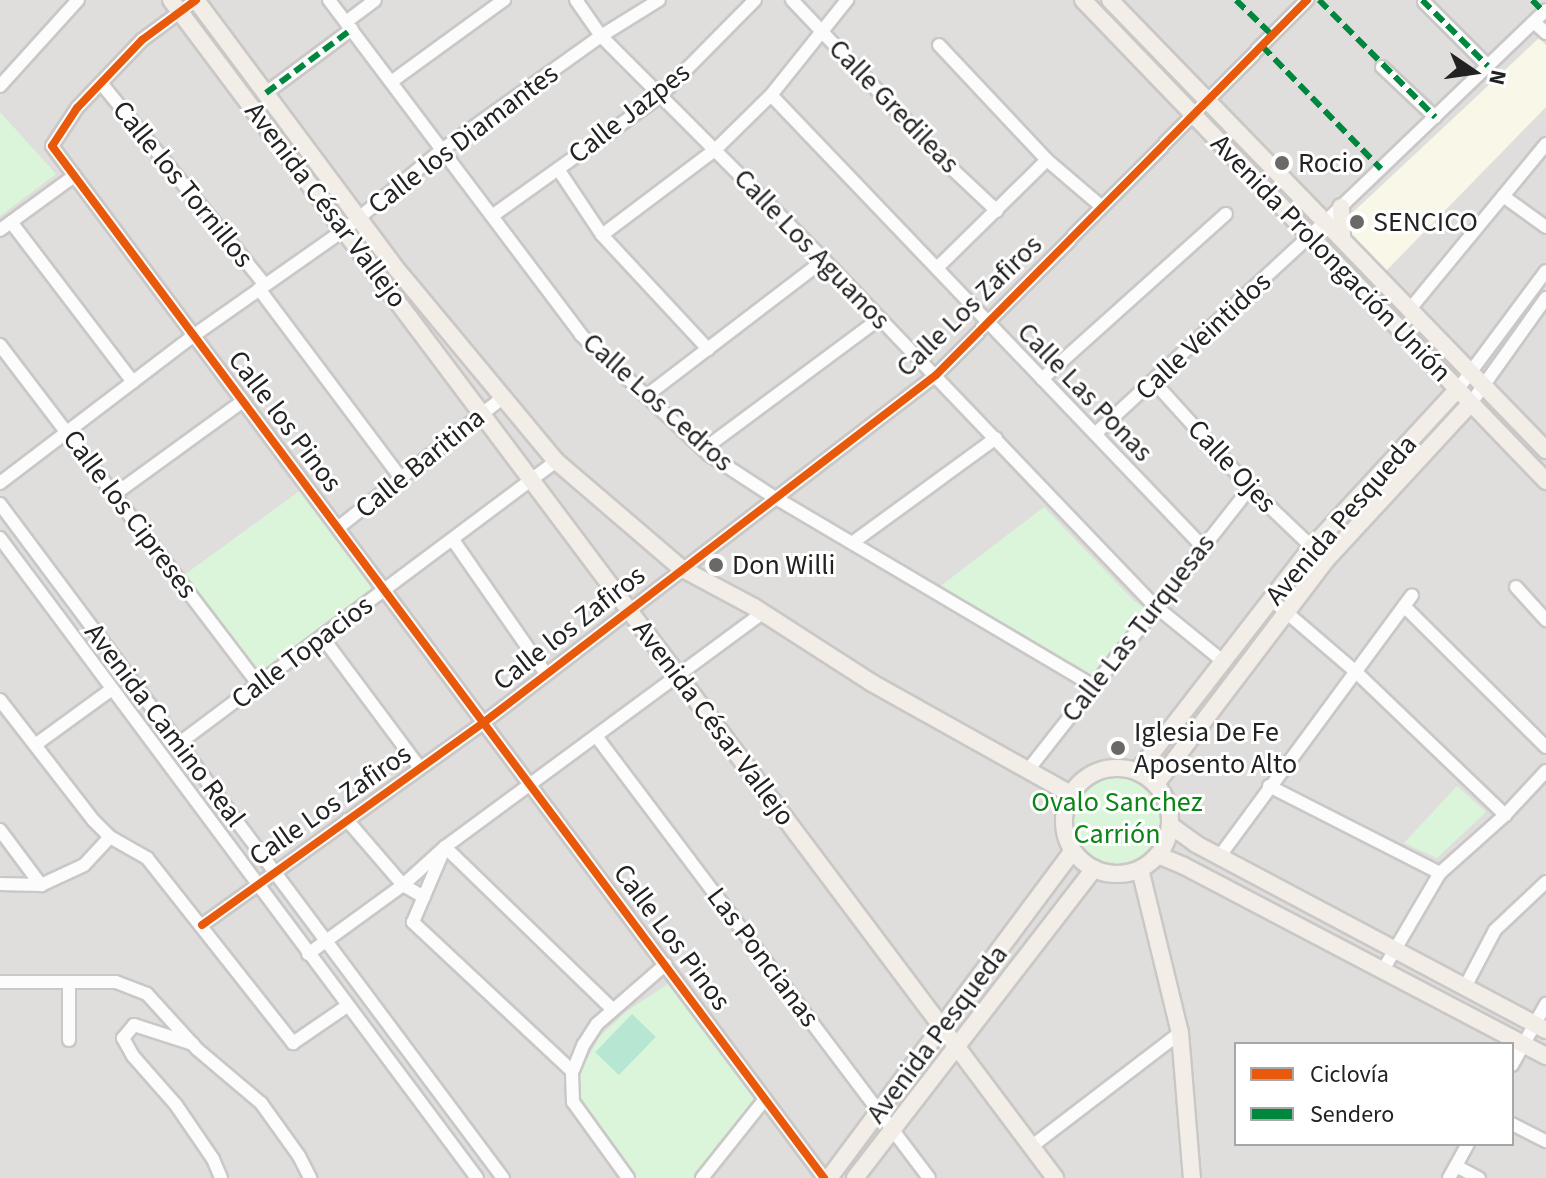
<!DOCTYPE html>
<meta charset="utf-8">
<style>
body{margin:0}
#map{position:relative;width:1546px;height:1178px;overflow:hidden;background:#f0eeeb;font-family:"Source Sans 3",sans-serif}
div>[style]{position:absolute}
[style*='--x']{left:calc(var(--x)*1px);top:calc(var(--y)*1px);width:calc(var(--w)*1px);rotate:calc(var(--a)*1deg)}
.residential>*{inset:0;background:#dfdedc}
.education>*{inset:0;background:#f8f7e8}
.park>*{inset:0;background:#daf5da;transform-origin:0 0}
.round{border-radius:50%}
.pitch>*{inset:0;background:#b7e6d2;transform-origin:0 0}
.roads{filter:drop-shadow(2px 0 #c9c8c7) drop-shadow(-2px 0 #c9c8c7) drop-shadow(0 2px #c9c8c7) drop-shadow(0 -2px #c9c8c7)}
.minor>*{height:12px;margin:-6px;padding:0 6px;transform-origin:6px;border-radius:6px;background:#fdfcfc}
.major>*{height:16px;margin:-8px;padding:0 8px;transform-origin:8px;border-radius:8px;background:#f3ede7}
.major>.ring{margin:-8px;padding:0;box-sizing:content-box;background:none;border:16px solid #f3ede7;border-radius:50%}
.quiet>*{height:6px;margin-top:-3px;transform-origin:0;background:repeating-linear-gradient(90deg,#00873e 0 12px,transparent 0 18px)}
.cycleway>*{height:8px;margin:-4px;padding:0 4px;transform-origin:4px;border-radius:4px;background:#e8590c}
.dots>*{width:22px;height:22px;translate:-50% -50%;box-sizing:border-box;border:4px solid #fff;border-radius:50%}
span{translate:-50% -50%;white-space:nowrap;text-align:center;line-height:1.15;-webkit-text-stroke:6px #fff;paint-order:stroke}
.street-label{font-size:28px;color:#222}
.poi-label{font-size:28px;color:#222}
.left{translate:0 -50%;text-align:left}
.park-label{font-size:28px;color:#0c8416}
.legend{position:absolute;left:1234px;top:1042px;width:280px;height:104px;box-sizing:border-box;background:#fff;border:2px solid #a7a7a7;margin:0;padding:10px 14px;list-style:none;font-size:24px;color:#222}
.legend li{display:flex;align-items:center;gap:16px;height:40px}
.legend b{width:40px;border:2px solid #a7a7a7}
.north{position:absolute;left:1434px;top:32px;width:80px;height:80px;-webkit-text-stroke:6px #fff;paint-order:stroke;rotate:103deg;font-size:22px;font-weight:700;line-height:32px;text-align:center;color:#222}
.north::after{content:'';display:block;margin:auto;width:28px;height:36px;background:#222;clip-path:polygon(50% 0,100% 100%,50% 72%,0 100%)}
</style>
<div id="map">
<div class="residential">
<div style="clip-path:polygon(evenodd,0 0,1546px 0,1546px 1178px,0 1178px,0 0,1236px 1044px,1512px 1044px,1512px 1144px,1236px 1144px,1236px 1044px)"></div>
</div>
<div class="education">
<div style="clip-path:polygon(1539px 38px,1546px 45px,1546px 107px,1384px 273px,1350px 240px,1350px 215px)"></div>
</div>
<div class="park">
<div style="clip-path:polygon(0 112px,56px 174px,0 216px)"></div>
<div style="left:301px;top:490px;width:123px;height:144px;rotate:54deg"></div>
<div style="clip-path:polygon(1044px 507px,1134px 601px,1145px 608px,1094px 676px,1085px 675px,938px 588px)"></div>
<div class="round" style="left:1073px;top:775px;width:88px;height:88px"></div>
<div style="clip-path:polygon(1457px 786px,1486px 812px,1437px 858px,1404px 843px)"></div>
<div style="clip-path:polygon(671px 982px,757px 1096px,693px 1178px,637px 1178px,576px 1093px,577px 1077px,600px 1036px,627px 1011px)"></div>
</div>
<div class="pitch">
<div style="left:632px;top:1014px;width:33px;height:53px;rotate:44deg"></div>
</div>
<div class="roads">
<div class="minor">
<div style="--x:196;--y:0;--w:67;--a:143.5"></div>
<div style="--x:142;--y:40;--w:94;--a:133.7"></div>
<div style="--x:77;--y:108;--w:45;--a:123.3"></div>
<div style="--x:52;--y:146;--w:1289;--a:53.2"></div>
<div style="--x:329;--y:0;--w:419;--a:53"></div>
<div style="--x:581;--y:335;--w:174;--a:43.1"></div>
<div style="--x:708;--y:454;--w:79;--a:33.1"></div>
<div style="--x:774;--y:497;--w:371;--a:30.6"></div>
<div style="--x:576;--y:0;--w:44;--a:55.2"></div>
<div style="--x:601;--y:36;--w:316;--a:45.1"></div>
<div style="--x:824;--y:260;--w:479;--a:46.3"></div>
<div style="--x:1155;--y:606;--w:89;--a:39.1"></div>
<div style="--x:792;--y:0;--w:227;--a:46.6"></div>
<div style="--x:948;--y:165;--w:67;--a:43.2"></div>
<div style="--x:1424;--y:2;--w:91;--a:45"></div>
<div style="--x:346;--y:22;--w:36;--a:-37"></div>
<div style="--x:1534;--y:22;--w:16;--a:43"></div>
<div style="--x:939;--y:45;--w:158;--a:46.8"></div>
<div style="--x:1047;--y:160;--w:72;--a:40.5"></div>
<div style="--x:1382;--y:67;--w:73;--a:43.3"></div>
<div style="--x:391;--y:82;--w:140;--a:-36"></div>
<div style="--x:101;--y:83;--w:260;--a:50.9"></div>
<div style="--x:0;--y:86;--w:116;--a:-47.8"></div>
<div style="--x:266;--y:93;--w:107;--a:-36.7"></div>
<div style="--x:771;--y:95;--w:624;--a:46.3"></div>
<div style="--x:558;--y:169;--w:79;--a:56.3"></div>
<div style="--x:602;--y:235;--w:156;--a:47.1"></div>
<div style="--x:1503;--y:196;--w:53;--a:35.8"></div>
<div style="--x:492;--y:216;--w:206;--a:-35.5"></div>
<div style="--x:660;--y:96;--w:135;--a:-45.3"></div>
<div style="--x:11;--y:222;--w:201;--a:52.7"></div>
<div style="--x:0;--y:230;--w:92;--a:-36.1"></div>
<div style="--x:602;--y:235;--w:141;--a:-37"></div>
<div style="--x:715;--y:150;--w:78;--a:-44.5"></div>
<div style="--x:771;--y:95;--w:122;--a:-51.3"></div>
<div style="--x:937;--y:268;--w:154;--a:-44.5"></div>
<div style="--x:259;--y:289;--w:236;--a:53.1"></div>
<div style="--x:1410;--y:309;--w:214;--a:-50.5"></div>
<div style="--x:0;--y:345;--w:427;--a:52.7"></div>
<div style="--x:1042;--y:379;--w:247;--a:-41.9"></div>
<div style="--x:1154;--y:382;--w:143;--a:47.8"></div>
<div style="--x:1250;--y:488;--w:86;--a:43.6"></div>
<div style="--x:1458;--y:389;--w:147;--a:-53.3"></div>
<div style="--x:646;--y:396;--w:224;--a:-37.4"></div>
<div style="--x:1471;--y:403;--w:129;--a:-54.5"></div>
<div style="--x:1095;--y:434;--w:313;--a:-42.7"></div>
<div style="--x:1325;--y:222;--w:306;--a:-43.8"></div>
<div style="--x:704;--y:449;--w:218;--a:-36.6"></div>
<div style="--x:0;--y:483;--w:243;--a:-37.3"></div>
<div style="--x:193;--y:336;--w:184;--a:-35.1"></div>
<div style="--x:344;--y:230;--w:128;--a:-39.3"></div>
<div style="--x:443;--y:149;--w:194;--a:-35.6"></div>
<div style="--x:601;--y:36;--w:68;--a:-31.8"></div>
<div style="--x:115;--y:494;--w:158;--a:-36"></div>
<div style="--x:0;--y:504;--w:841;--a:53.27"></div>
<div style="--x:339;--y:527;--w:206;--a:-38.3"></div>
<div style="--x:0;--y:538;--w:798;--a:53.3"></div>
<div style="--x:453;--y:540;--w:163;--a:55.2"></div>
<div style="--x:852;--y:543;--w:178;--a:-36.1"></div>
<div style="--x:1516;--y:587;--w:45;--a:47.7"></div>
<div style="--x:1272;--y:600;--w:111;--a:40.6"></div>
<div style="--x:1356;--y:672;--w:207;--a:43.8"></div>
<div style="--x:1404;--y:606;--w:200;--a:44.8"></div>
<div style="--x:323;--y:638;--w:162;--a:53.3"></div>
<div style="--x:0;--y:700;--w:153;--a:52.2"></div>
<div style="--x:94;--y:821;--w:23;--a:45"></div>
<div style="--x:110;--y:837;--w:43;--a:29.6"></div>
<div style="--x:147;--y:858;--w:236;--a:51.7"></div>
<div style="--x:293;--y:1043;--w:65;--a:-34.4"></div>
<div style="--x:596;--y:736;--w:553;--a:53.01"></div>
<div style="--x:35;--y:745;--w:95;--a:-36"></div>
<div style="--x:174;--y:747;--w:477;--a:-36.8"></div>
<div style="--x:1028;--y:770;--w:359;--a:-51.8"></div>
<div style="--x:1269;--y:786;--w:192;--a:27"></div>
<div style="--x:347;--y:820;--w:86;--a:49.3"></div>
<div style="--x:403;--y:885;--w:24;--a:30"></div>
<div style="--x:0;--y:830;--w:69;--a:53.3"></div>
<div style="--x:1219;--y:857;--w:325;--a:-53.6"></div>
<div style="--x:0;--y:884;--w:41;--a:1.4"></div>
<div style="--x:41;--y:885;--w:47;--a:-24.9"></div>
<div style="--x:84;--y:865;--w:38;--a:-47"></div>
<div style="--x:202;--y:925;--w:346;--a:-35.7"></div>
<div style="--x:483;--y:723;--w:571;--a:-37.53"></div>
<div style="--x:936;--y:375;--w:528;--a:-45.31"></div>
<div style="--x:308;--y:954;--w:117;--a:-36"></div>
<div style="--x:403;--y:885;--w:57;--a:-42.1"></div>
<div style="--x:445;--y:847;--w:394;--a:-36.4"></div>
<div style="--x:1383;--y:970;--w:113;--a:-59.6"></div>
<div style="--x:1440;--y:873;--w:87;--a:-41.7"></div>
<div style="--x:1505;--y:815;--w:60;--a:-47"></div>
<div style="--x:0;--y:982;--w:116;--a:0"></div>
<div style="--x:116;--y:982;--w:33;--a:21"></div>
<div style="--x:147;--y:994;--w:74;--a:47.7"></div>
<div style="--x:197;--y:1049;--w:84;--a:40.2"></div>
<div style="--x:261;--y:1103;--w:65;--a:54.4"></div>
<div style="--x:299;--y:1156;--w:25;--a:63"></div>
<div style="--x:1465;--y:987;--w:64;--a:-62.2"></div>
<div style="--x:1495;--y:930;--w:70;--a:-43.3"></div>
<div style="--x:69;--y:1040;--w:56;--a:-90"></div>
<div style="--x:193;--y:1044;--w:62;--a:-162.1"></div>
<div style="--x:134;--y:1025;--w:17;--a:130"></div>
<div style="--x:123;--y:1038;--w:21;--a:61"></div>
<div style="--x:133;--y:1056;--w:65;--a:48.7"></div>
<div style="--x:176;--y:1105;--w:65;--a:55.6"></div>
<div style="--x:213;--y:1159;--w:21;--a:67"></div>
<div style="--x:1512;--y:1065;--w:70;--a:-60.9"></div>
<div style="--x:572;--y:1071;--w:218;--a:-136.9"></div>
<div style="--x:413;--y:922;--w:82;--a:-66.9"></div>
<div style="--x:445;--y:847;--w:233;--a:44.1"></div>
<div style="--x:1512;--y:1124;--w:38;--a:27"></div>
<div style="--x:1032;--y:1146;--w:186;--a:-37.4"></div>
<div style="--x:1456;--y:1166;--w:26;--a:28"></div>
<div style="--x:628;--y:1178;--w:94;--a:-125.9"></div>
<div style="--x:573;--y:1102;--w:29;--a:-92"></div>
<div style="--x:572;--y:1073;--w:31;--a:-68"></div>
<div style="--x:584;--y:1044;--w:24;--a:-57"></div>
<div style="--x:597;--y:1024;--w:91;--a:-41"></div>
<div style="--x:702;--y:1178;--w:101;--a:-51.4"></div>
<div style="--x:1449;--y:1178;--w:39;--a:-61"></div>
</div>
<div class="major">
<div style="--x:171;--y:0;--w:1473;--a:53.11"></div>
<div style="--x:196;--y:0;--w:332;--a:53.3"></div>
<div style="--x:394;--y:266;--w:254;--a:50.3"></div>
<div style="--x:556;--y:461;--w:165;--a:40.6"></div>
<div style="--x:681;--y:568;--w:83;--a:28.1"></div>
<div style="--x:754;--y:607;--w:140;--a:32.8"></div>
<div style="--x:872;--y:683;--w:228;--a:29.2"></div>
<div style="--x:1083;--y:0;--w:668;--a:46.09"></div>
<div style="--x:1110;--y:0;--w:627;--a:45.91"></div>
<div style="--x:1341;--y:207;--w:32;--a:88"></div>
<div class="ring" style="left:1064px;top:768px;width:90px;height:90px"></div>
<div style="--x:1138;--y:771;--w:284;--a:-52.2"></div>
<div style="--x:1312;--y:547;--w:215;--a:-47.3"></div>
<div style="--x:1156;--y:784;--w:283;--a:-52.8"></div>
<div style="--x:1327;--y:559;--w:212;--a:-47.3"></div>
<div style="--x:1170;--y:825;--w:32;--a:36"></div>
<div style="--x:1196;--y:844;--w:396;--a:28"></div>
<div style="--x:1158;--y:855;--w:28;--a:23"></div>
<div style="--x:1184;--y:866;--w:409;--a:27.7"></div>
<div style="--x:1140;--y:869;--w:169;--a:76.3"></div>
<div style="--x:1180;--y:1033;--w:145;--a:85.3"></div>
<div style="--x:829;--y:1178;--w:408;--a:-53.3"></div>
<div style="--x:855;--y:1178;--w:391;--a:-52.3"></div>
</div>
</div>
<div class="quiet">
<div style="--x:1236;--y:0;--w:50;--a:44.2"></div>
<div style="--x:1319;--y:0;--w:165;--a:45.2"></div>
<div style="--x:1422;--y:0;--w:93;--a:45"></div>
<div style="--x:1532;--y:0;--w:17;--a:45"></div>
<div style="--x:1262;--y:46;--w:171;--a:45.9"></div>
<div style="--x:266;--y:93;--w:107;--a:-36.7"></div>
</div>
<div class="cycleway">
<div style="--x:196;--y:0;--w:67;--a:143.5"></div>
<div style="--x:142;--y:40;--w:94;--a:133.7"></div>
<div style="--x:77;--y:108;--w:45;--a:123.3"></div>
<div style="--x:52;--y:146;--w:1289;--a:53.2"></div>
<div style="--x:202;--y:925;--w:346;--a:-35.7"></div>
<div style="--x:483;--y:723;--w:571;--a:-37.53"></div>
<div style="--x:936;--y:375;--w:528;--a:-45.31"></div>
</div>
<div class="dots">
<div style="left:1282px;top:163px;background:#6a6968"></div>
<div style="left:1357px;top:222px;background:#6a6968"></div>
<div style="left:716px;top:565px;background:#6a6968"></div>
<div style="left:1118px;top:748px;background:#6a6968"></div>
</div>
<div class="street-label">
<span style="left:894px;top:106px;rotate:46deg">Calle Gredileas</span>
<span style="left:629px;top:113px;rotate:-38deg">Calle Jazpes</span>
<span style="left:463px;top:139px;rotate:-37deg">Calle los Diamantes</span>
<span style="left:183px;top:184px;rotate:51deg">Calle los Tornillos</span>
<span style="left:326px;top:205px;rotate:53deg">Avenida César Vallejo</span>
<span style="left:812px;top:249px;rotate:46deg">Calle Los Aguanos</span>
<span style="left:1331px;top:258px;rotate:46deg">Avenida Prolongación Unión</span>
<span style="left:969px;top:306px;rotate:-44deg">Calle Los Zafiros</span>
<span style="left:1203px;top:336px;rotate:-43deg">Calle Veintidos</span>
<span style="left:1085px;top:392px;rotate:46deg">Calle Las Ponas</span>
<span style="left:658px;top:402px;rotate:42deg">Calle Los Cedros</span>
<span style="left:285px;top:421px;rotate:53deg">Calle los Pinos</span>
<span style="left:420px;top:463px;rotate:-39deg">Calle Baritina</span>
<span style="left:1232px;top:466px;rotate:47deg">Calle Ojes</span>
<span style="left:130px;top:514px;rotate:53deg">Calle los Cipreses</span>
<span style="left:1341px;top:520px;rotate:-49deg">Avenida Pesqueda</span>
<span style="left:569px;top:628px;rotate:-38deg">Calle los Zafiros</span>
<span style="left:1138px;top:628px;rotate:-52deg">Calle Las Turquesas</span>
<span style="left:302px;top:652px;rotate:-37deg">Calle Topacios</span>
<span style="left:714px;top:723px;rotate:53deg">Avenida César Vallejo</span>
<span style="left:165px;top:725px;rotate:53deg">Avenida Camino Real</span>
<span style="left:330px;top:805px;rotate:-35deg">Calle Los Zafiros</span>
<span style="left:672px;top:937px;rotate:53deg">Calle Los Pinos</span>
<span style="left:763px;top:957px;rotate:53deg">Las Poncianas</span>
<span style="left:937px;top:1034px;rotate:-53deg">Avenida Pesqueda</span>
</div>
<div class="poi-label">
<span class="left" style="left:1298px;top:163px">Rocio</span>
<span class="left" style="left:1373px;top:222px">SENCICO</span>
<span class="left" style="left:732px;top:565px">Don Willi</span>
<span class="left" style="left:1134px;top:748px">Iglesia De Fe<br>Aposento Alto</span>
</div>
<div class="park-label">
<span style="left:1117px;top:818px">Ovalo Sanchez<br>Carrión</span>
</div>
<ul class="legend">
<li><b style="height:10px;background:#e8590c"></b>Ciclovía</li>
<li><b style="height:10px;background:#00873e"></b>Sendero</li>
</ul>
<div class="north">N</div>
</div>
